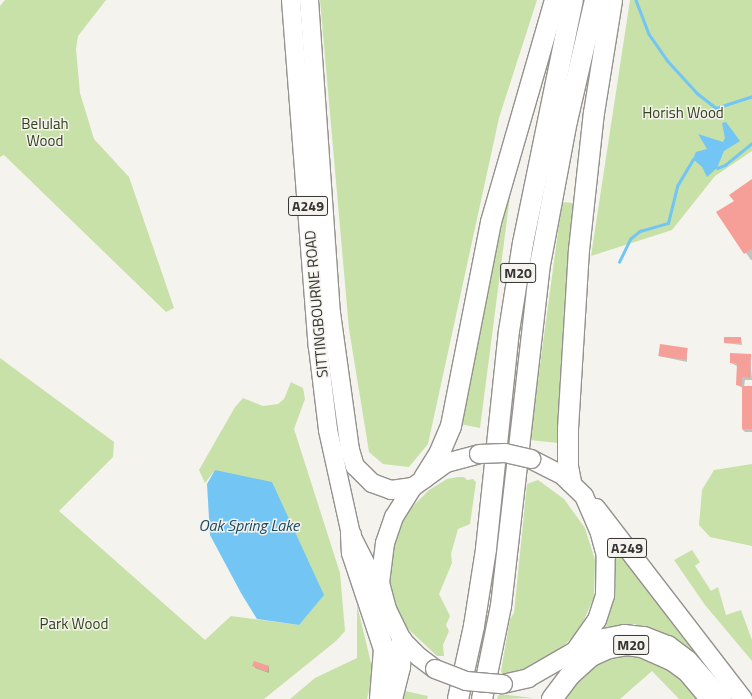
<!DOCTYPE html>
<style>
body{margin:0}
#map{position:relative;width:752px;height:699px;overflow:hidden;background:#f5f3ee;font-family:"Titillium Web",sans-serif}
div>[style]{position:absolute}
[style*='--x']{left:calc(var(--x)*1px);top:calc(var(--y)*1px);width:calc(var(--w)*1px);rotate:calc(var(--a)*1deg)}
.green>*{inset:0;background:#c7e1a8}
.water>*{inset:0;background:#73c5f3}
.shadow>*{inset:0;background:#0003}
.stream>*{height:2.5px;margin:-1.25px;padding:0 1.25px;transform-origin:1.25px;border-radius:1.25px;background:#73c5f3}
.building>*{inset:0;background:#f59f98;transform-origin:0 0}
.roads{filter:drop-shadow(1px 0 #94918e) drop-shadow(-1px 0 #94918e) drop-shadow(0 1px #94918e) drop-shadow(0 -1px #94918e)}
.trunk>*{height:18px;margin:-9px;padding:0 9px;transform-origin:9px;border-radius:9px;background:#fff}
.motorway>*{height:20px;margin:-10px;padding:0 10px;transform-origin:10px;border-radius:10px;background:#fff}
.bridges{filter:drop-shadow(1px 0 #94918e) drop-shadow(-1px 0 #94918e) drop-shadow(0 1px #94918e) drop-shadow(0 -1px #94918e)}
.trunk-bridge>*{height:18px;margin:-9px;padding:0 9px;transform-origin:9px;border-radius:9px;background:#fff}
span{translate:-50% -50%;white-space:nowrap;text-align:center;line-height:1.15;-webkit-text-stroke:3px #f5f3ee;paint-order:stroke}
.shield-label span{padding:1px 3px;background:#f5f3ee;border:1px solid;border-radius:3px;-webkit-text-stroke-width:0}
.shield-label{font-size:14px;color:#353432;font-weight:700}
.park-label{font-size:15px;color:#30401a}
.street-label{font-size:15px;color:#353432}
.water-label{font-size:16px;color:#19475f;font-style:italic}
</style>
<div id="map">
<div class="green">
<div style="clip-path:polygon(5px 0,106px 0,78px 36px,76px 49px,80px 93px,94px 139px,129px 177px,174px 308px,166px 312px,4px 155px,0 157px,0 6px)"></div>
<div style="clip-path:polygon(320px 0,537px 0,499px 118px,428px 444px,409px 467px,383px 464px,369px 452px,349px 329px)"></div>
<div style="clip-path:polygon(630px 0,752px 0,752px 151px,715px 176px,672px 230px,591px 256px)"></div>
<div style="clip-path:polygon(513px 173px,480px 428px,460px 424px)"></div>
<div style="clip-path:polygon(562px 202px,573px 203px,558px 443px,530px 440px)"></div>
<div style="clip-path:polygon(0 358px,114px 442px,113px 457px,59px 511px,205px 640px,231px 616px,299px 625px,215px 470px,205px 483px,199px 470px,235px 407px,243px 398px,263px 406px,278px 404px,284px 399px,291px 382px,303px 388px,305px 399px,294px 429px,340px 573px,345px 631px,336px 641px,264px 699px,0 699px)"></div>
<div style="clip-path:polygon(752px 464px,752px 546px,710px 537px,699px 525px,702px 490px,714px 470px)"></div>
<div style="clip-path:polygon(458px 477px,464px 477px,467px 480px,473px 479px,476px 482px,470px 524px,458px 529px,451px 554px,452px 563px,439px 594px,450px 616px,446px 625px,449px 631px,443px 645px,444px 656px,437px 656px,405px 626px,393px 601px,388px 563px,401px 521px,411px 508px,429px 490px,447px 479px)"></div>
<div style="clip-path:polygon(538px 480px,564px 499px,585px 528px,595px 560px,594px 597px,580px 629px,555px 655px,523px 672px,503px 675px,501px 671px,510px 619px,514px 613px,527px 484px)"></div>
<div style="clip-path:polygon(614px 545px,706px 660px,717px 682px,678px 642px,634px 624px,602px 627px,610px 608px,616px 581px)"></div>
<div style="clip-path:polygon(692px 550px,700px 562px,695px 566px,711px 591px,718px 587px,726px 615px,741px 610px,752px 640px,752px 661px,705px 605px,674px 560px)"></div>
<div style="clip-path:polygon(357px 605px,373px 671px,367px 699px,290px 699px,315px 678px,357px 658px)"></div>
<div style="clip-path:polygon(627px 653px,657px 661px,684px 681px,700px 699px,679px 699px,652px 671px,620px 699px,560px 699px,594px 663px)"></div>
<div style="clip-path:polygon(405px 691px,428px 696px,427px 699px,403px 699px)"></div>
<div style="clip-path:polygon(499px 694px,533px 698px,497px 699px)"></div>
</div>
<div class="water">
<div style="clip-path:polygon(726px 122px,740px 141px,724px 151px,717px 168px,707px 177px,702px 167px,693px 159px,696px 152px,707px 149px,698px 134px,723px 142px,725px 138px,722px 123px)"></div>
<div style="clip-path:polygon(215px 470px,272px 482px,324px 595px,299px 625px,257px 619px,241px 593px,210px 535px,207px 484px)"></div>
</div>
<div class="shadow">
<div style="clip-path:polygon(752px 180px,752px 260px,751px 260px,717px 213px,735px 201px)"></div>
<div style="clip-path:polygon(741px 338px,742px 345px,725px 343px)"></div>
<div style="clip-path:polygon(687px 349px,687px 362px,659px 356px)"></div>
<div style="clip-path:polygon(750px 355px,752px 380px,745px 380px,744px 387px,752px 387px,752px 432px,745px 432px,742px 429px,743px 388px,737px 385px,737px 366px,731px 363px)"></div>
<div style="clip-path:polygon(255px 662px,269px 667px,269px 673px,255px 668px)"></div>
</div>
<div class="stream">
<div style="--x:636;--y:0;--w:36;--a:69"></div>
<div style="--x:649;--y:34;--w:32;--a:55"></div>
<div style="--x:667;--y:60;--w:45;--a:47.7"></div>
<div style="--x:697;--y:93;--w:24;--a:38"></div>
<div style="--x:716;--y:108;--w:38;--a:-18"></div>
<div style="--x:717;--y:168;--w:9;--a:-21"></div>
<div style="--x:725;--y:165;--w:35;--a:-39"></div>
<div style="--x:619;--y:262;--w:25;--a:-64"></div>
<div style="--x:630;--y:239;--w:13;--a:-39"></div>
<div style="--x:640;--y:231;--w:29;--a:-16"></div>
<div style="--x:668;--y:223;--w:38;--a:-76"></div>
<div style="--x:677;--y:186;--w:31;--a:-59"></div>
</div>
<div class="building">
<div style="clip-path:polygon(752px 179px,752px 249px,744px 254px,716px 212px,734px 201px,729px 195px)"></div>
<div style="left:741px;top:337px;width:6px;height:17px;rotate:90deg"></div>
<div style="left:660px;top:344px;width:28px;height:12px;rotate:8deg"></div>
<div style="clip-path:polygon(730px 353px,751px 354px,750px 378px,742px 377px,742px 386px,736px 385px,737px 363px,730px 363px)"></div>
<div style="left:742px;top:386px;width:10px;height:43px"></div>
<div style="clip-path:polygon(254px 661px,269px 666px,267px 672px,252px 666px)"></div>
</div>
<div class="roads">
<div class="trunk">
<div style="--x:291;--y:0;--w:348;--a:85.6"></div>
<div style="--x:318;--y:347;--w:84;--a:83.1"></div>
<div style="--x:328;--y:430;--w:107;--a:77.6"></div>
<div style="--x:351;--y:535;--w:71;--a:63.1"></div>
<div style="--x:309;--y:0;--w:314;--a:86"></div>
<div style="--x:331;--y:313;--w:138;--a:82.1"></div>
<div style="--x:350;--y:450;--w:17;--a:73"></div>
<div style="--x:355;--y:466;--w:24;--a:45"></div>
<div style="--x:372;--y:483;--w:20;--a:20"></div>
<div style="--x:391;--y:490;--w:22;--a:-8"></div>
<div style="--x:596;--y:508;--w:241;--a:52.4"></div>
<div style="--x:583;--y:642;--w:42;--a:-11"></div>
<div style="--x:624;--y:634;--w:20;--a:6"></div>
<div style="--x:644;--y:636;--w:26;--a:21"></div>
<div style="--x:668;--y:645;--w:25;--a:37"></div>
<div style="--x:688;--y:660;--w:52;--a:48.9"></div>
<div style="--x:435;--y:669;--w:20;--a:-143"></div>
<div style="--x:419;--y:657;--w:24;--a:-135"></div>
<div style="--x:402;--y:640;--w:34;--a:-116"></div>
<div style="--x:387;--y:609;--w:27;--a:-105"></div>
<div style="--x:380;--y:583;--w:40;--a:-82.9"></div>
<div style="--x:385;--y:543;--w:28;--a:-71"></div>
<div style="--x:394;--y:517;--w:36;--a:-58"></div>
<div style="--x:413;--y:487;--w:41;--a:-36"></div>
<div style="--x:446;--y:463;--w:34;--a:-15"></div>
<div style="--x:503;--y:684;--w:26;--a:-13"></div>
<div style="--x:528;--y:678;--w:54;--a:-29.9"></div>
<div style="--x:575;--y:651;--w:38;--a:-55"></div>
<div style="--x:597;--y:620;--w:26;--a:-72"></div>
<div style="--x:605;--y:595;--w:39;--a:-89"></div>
<div style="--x:606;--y:556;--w:24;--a:-105"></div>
<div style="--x:600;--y:533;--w:40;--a:-113.4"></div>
<div style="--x:584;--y:496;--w:30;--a:-136"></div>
<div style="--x:562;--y:475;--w:35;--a:-153"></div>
</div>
<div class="motorway">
<div style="--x:424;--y:478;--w:31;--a:-58"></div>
<div style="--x:440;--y:452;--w:28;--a:-67"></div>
<div style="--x:451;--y:426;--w:208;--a:-78.9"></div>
<div style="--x:491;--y:222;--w:231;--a:-73.9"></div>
<div style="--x:571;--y:482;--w:16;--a:-101"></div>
<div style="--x:568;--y:466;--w:37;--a:-90"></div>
<div style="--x:568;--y:429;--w:179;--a:-86.5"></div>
<div style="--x:579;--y:250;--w:138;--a:-83.8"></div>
<div style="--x:594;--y:113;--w:114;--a:-80.9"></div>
<div style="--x:351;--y:535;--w:18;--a:87"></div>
<div style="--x:352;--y:553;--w:101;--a:71.6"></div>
<div style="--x:384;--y:649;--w:50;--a:94.6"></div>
<div style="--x:392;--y:699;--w:33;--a:-76"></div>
<div style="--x:400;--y:667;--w:27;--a:-86"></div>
<div style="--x:458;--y:699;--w:75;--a:-77.6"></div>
<div style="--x:474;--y:626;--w:78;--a:-81.1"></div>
<div style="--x:486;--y:549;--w:219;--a:-84"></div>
<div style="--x:509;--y:331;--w:89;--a:-81"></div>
<div style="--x:523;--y:243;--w:248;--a:-78.4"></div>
<div style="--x:482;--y:699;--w:95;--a:-78.5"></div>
<div style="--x:501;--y:606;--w:338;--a:-83.5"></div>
<div style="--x:539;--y:270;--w:152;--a:-79.4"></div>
<div style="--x:567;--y:121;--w:124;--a:-77"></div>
<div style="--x:552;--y:699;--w:30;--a:-53"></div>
<div style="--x:570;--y:675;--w:28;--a:-42"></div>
<div style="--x:591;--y:656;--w:20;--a:-24"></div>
<div style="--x:609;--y:648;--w:18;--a:-9"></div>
<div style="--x:627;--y:645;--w:15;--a:8"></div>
<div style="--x:642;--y:647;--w:34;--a:24"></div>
<div style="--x:673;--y:661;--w:19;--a:36"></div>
<div style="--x:688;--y:672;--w:35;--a:50"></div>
</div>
</div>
<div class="bridges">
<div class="trunk-bridge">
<div style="--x:479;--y:454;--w:26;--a:-2"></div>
<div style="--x:505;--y:453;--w:27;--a:13"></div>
<div style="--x:435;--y:669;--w:33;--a:21"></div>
<div style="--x:466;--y:681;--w:37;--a:5"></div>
</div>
</div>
<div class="shield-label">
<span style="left:308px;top:206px">A249</span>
<span style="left:518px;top:273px">M20</span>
<span style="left:627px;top:548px">A249</span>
<span style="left:631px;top:645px">M20</span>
</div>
<div class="park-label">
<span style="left:683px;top:113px">Horish Wood</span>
<span style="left:45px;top:132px">Belulah<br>Wood</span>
<span style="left:74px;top:624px">Park Wood</span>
</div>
<div class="street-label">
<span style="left:316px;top:304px;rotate:-95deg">SITTINGBOURNE ROAD</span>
</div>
<div class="water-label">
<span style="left:249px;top:525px">Oak Spring Lake</span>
</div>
</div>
